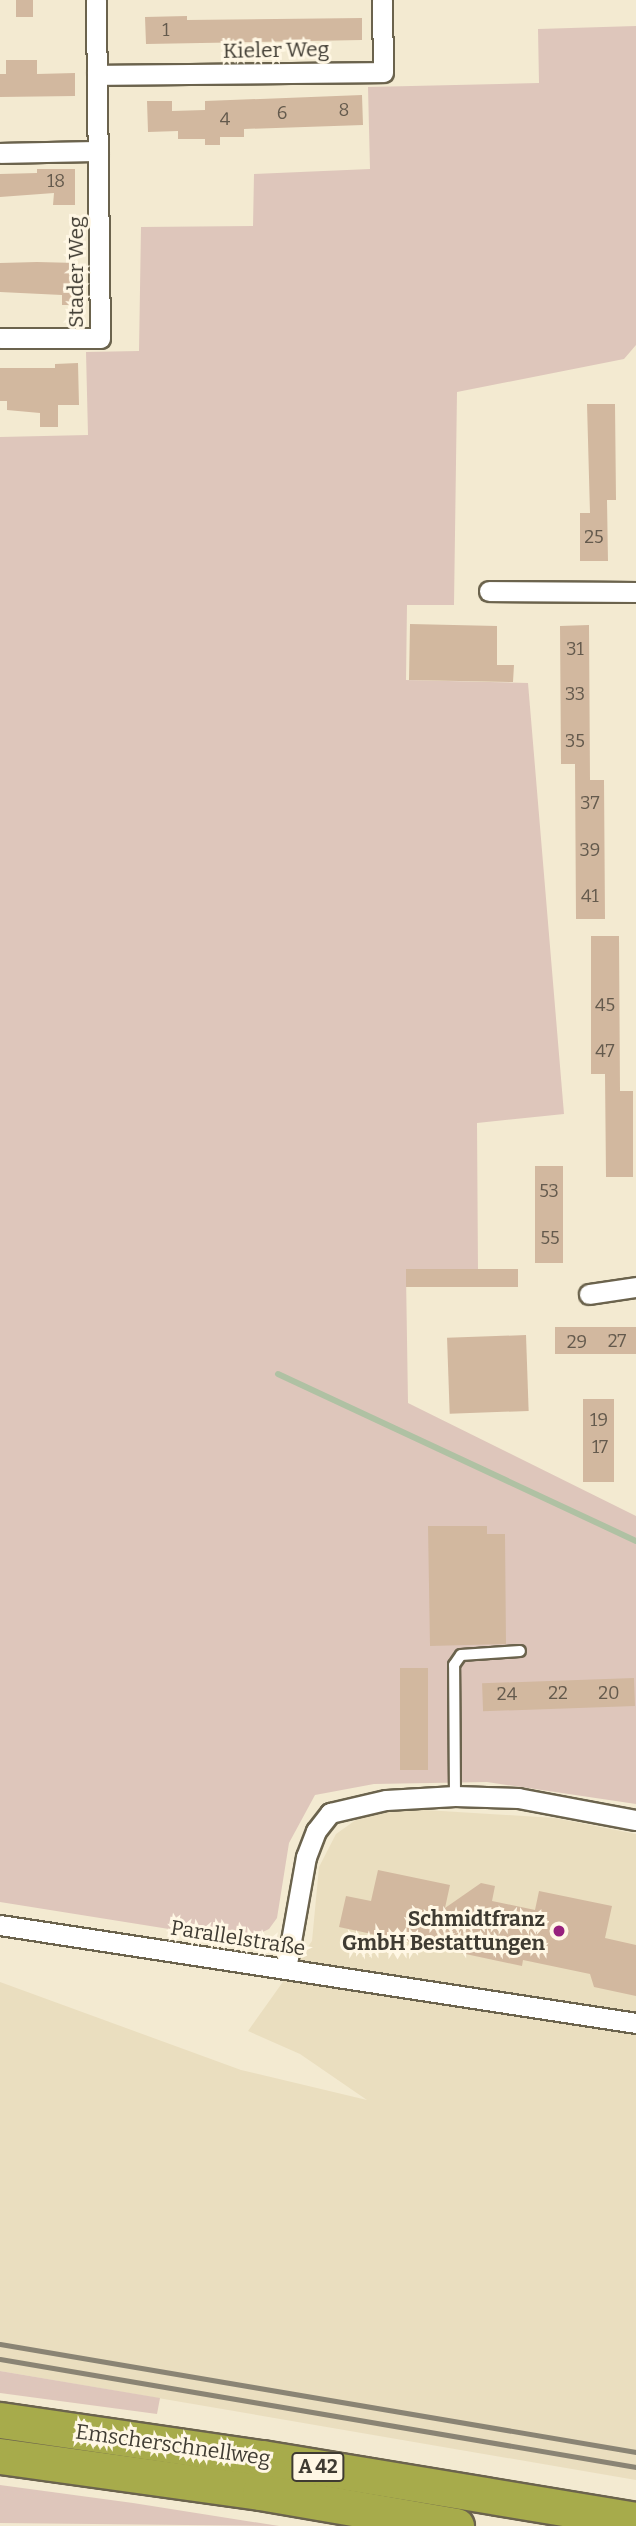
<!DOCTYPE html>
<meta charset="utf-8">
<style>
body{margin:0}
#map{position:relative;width:636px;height:2526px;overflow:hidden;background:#f3ead1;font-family:Bitter,serif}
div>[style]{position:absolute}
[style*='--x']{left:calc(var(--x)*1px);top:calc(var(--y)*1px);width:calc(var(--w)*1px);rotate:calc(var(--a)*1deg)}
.built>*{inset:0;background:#eadebf}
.green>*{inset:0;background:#dec6bb}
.stream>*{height:6px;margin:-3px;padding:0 3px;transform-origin:3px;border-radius:3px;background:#afc1a3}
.building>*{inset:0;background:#d2b89f;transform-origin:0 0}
.roads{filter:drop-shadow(2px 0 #6b634d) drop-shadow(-2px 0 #6b634d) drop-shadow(0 2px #6b634d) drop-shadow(0 -2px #6b634d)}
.lane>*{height:10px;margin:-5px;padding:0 5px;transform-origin:5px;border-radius:5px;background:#fff}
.street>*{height:19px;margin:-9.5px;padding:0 9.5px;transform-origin:9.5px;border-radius:9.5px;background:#fff}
.highway>*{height:35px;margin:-17.5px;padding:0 17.5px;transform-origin:17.5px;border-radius:17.5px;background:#a7ab4b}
.rail>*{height:5px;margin:-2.5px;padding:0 2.5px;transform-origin:2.5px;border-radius:2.5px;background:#8a8474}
.dots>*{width:19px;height:19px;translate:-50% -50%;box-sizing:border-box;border:4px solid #fff7e4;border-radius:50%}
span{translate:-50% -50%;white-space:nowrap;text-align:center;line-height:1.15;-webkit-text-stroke:6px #fff7e4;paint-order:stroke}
.number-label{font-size:18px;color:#645a4d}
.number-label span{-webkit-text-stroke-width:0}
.shield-label span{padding:2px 5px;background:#fff7e4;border:2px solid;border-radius:5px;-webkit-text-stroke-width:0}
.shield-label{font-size:19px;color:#3f3b32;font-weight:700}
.street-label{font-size:21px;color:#3f3b32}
.poi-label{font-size:21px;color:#3f3b32;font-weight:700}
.right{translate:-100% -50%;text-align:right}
</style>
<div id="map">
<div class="built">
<div style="clip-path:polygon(409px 1809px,555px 1818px,636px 1834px,636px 2480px,0 2371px,0 1982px,241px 2070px,367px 2100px,300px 2054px,248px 2031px,312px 1941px,319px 1867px,336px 1834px,360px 1817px)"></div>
</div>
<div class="green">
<div style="clip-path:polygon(636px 26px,636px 345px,624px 359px,457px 392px,454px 605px,407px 605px,406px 680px,528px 683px,564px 1114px,477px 1123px,478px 1271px,406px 1275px,408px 1403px,636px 1516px,636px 1804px,487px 1782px,374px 1784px,315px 1795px,289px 1843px,277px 1918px,269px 1929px,244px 1941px,0 1902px,0 437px,88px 435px,86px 352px,139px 351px,141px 227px,253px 226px,254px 174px,370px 169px,368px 87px,539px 83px,538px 29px)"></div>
<div style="clip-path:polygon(0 2371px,160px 2398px,157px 2414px,0 2393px)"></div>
<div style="clip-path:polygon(0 2485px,133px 2503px,279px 2526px,0 2523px)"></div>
</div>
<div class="stream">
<div style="--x:278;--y:1374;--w:395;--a:25"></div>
</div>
<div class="building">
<div style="left:16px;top:0;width:17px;height:17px"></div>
<div style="clip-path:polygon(187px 16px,187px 20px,362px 18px,362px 40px,146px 44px,145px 17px)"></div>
<div style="clip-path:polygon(6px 60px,37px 60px,37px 74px,75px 73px,75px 96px,0 97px,0 74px,6px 74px)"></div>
<div style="clip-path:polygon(362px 95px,363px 125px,244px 129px,244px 137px,220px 137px,220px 145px,205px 145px,205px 139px,178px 139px,178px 131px,148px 132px,147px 101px,172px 101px,172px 111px,205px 110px,205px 101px)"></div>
<div style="clip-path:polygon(37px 169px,75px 169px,75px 205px,53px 205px,54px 193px,0 197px,0 174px,37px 173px)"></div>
<div style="clip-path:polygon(37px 262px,77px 263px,78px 305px,62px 305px,62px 295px,0 292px,0 263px)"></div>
<div style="clip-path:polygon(78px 363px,79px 405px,58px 405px,58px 427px,40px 427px,40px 413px,7px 410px,7px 401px,0 401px,0 368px,55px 368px,55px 364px)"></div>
<div style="clip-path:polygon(587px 404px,615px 404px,616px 500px,607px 500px,608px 561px,580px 561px,580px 513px,590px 513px)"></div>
<div style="clip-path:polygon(410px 624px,497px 626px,497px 665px,514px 665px,513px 682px,409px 680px)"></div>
<div style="clip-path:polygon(589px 625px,590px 780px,604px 780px,605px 919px,576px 919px,575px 764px,561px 764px,560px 626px)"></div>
<div style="clip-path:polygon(591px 936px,619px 936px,620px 1091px,633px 1091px,633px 1177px,606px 1177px,605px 1074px,591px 1074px)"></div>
<div style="left:535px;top:1166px;width:28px;height:97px"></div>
<div style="left:518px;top:1269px;width:18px;height:112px;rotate:90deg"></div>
<div style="left:636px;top:1327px;width:27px;height:81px;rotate:90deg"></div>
<div style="left:526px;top:1335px;width:76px;height:79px;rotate:88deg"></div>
<div style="left:583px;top:1399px;width:31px;height:83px"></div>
<div style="clip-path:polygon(428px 1526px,487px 1526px,487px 1534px,505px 1534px,506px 1644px,430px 1646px)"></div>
<div style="left:400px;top:1668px;width:28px;height:102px"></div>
<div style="left:634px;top:1678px;width:28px;height:152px;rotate:88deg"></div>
<div style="clip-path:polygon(378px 1870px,450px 1885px,445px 1908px,481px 1883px,495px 1886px,492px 1901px,535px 1910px,539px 1891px,612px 1906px,605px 1938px,636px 1945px,636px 1996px,594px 1987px,590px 1974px,523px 1960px,522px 1966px,339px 1927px,346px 1896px,371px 1901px)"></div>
</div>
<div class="roads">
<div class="lane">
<div style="--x:455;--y:1796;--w:131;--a:-90.4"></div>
<div style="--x:454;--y:1665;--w:12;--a:-55"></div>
<div style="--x:461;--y:1655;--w:59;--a:-3.9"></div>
</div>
<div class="street">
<div style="--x:97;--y:75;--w:286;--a:-0.6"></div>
<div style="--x:383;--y:72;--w:72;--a:-90.8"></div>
<div style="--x:0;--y:153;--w:98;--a:-1.2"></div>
<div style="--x:0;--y:338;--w:100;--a:0"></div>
<div style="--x:100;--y:338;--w:338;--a:-90.7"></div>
<div style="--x:489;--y:591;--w:147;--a:0.4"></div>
<div style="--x:589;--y:1294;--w:48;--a:-8.5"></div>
<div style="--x:0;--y:1925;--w:644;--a:8.76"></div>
<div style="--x:286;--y:1969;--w:114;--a:-79.9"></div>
<div style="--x:306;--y:1857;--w:28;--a:-69"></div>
<div style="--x:316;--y:1831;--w:23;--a:-52"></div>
<div style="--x:330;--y:1813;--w:57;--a:-13.1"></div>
<div style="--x:386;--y:1800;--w:69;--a:-3.3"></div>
<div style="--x:455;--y:1796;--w:63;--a:1.8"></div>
<div style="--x:518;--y:1798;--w:120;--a:10.6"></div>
</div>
<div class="highway">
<div style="--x:0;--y:2420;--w:265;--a:8.3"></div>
<div style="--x:262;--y:2458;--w:379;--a:9.4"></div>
<div style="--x:0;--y:2456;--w:262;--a:7.9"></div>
<div style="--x:260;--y:2492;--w:199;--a:9.8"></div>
</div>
</div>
<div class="rail">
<div style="--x:0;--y:2344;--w:645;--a:9.64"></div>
<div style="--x:0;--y:2359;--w:645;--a:9.64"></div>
</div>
<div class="dots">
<div style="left:559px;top:1931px;background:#97217d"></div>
</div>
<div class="number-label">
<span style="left:166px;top:30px">1</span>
<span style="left:344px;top:110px">8</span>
<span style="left:282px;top:113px">6</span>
<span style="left:225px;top:119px">4</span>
<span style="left:56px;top:181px">18</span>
<span style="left:594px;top:537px">25</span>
<span style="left:575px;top:649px">31</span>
<span style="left:575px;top:694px">33</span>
<span style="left:575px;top:741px">35</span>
<span style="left:590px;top:803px">37</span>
<span style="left:590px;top:850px">39</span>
<span style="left:590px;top:896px">41</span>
<span style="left:605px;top:1005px">45</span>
<span style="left:605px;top:1051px">47</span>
<span style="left:549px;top:1191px">53</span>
<span style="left:550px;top:1238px">55</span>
<span style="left:617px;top:1341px">27</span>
<span style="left:577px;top:1342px">29</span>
<span style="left:599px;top:1420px">19</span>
<span style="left:600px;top:1447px">17</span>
<span style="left:558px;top:1693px">22</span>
<span style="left:609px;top:1693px">20</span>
<span style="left:507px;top:1694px">24</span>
</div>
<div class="shield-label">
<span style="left:318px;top:2467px">A 42</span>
</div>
<div class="street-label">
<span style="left:276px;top:50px;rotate:-1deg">Kieler Weg</span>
<span style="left:76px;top:272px;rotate:-90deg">Stader Weg</span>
<span style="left:238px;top:1938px;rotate:9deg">Parallelstraße</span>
<span style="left:173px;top:2445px;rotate:8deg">Emscherschnellweg</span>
</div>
<div class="poi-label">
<span class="right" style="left:545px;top:1931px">Schmidtfranz<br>GmbH Bestattungen</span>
</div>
</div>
